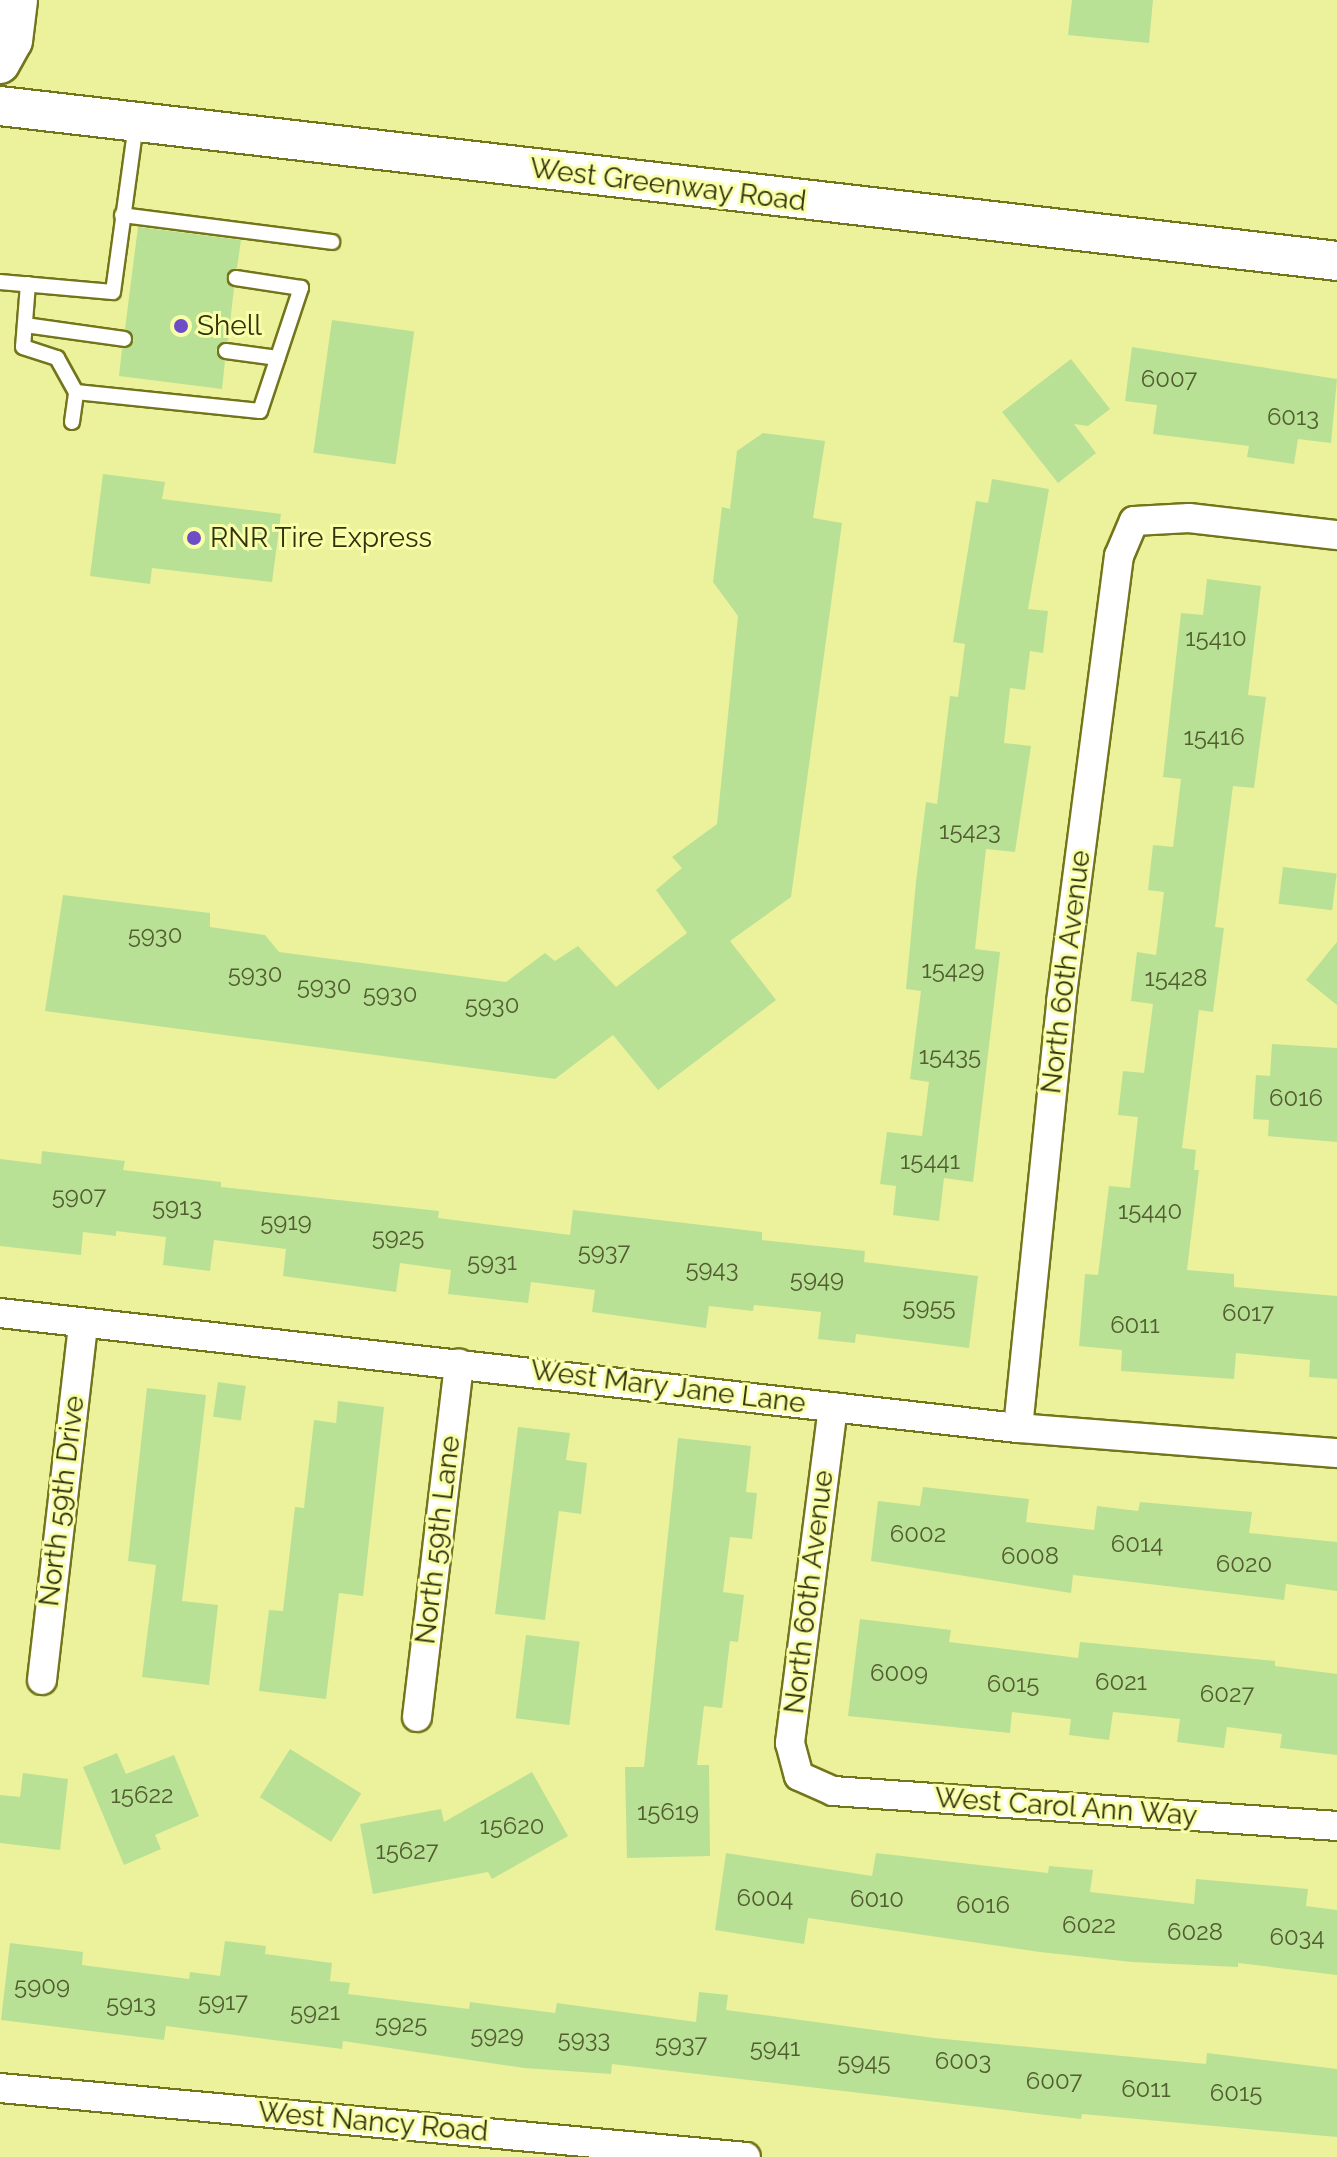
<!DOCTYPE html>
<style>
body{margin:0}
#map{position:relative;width:1337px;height:2157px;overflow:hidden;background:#ecf19b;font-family:Raleway,sans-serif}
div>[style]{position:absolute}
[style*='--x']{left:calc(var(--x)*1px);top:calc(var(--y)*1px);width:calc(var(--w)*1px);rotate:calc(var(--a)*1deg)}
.building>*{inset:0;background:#b9e196;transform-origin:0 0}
.roads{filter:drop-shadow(2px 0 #73751b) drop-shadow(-2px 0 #73751b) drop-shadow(0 2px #73751b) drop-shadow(0 -2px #73751b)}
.service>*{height:14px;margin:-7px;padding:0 7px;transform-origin:7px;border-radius:7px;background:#fff}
.minor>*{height:28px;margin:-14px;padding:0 14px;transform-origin:14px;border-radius:14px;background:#fff}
.secondary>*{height:38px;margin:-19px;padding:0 19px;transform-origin:19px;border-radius:19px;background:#fff}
.dots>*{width:22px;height:22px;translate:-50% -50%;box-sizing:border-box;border:4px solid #f9ffa8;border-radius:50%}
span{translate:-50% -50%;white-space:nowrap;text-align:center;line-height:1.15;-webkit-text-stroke:6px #f9ffa8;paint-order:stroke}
.number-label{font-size:24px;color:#535e30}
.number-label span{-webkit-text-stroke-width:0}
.street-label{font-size:28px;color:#31320e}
.poi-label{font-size:28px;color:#31320e}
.left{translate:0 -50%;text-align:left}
</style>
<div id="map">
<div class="building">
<div style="clip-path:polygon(1072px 0,1153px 0,1149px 43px,1068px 35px)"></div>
<div style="clip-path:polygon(138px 227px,241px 240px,237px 268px,226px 277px,234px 288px,228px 341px,216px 350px,225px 361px,222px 389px,119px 376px,122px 349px,134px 340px,125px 329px)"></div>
<div style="left:332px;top:320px;width:83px;height:134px;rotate:8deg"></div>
<div style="clip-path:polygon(1132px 347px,1337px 379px,1331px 443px,1298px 439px,1294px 464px,1247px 457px,1249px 446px,1153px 434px,1157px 405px,1125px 401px)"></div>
<div style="clip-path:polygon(1071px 359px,1110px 409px,1088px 426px,1074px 424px,1096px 453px,1058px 483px,1002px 412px)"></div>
<div style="clip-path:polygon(763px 433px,825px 441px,813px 518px,842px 523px,791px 897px,730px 941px,776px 1000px,658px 1090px,613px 1035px,555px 1079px,45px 1011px,63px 895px,210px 913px,210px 927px,265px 935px,279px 952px,506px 982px,545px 953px,555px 961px,578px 946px,616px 987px,687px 933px,656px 890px,682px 868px,672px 857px,717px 824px,738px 616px,713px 582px,722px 507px,730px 509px,737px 451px)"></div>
<div style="clip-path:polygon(103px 474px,165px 482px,162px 499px,281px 514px,272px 582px,152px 568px,150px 584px,90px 576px)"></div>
<div style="clip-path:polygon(992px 479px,1049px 489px,1028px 609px,1048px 611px,1043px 653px,1030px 651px,1025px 690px,1010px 688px,1004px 743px,1031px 746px,1015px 852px,986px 849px,975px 949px,1000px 952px,973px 1182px,944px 1178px,939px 1221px,893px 1215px,896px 1186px,880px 1184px,887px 1132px,922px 1136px,929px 1082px,910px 1079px,921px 991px,906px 989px,916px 882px,926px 802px,937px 804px,950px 696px,958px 697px,965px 644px,953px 642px,976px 501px,988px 503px)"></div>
<div style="clip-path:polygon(1207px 579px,1261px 586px,1248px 695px,1266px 697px,1254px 788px,1233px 786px,1215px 927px,1224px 928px,1213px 1012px,1199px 1010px,1182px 1148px,1196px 1150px,1194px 1170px,1199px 1170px,1187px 1270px,1234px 1274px,1234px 1287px,1337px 1296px,1337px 1379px,1309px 1377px,1310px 1360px,1236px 1353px,1234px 1379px,1121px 1371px,1122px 1350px,1079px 1346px,1085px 1274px,1098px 1275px,1109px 1186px,1130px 1188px,1138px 1117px,1118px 1115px,1123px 1071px,1144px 1073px,1153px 1004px,1131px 1001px,1137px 952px,1156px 955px,1164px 892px,1148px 890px,1153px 845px,1173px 847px,1181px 779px,1163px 777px,1181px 613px,1203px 615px)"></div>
<div style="left:1283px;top:867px;width:54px;height:37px;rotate:7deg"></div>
<div style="clip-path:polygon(1337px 942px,1337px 1005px,1306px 980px)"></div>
<div style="clip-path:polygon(1272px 1044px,1337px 1048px,1337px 1142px,1268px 1136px,1269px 1120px,1253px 1119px,1256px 1075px,1270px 1076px)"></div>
<div style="clip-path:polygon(42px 1151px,125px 1161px,123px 1170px,221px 1182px,221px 1187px,439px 1211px,438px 1218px,570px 1235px,573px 1210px,762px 1232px,762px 1240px,865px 1251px,864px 1262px,978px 1276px,969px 1348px,856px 1334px,855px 1343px,818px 1339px,821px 1312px,754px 1305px,753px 1311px,709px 1306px,706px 1328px,592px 1312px,595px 1290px,531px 1282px,528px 1303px,448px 1294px,451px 1270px,400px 1263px,396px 1292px,354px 1286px,283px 1276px,286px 1249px,214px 1240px,210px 1271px,163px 1265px,166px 1237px,116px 1231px,116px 1236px,83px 1232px,81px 1255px,0 1246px,0 1159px,41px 1164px)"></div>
<div style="left:218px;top:1382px;width:28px;height:35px;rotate:8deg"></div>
<div style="clip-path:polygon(147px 1388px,206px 1395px,182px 1601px,218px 1605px,209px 1685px,142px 1677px,156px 1565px,128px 1561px)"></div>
<div style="clip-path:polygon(338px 1401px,384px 1407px,363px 1596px,339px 1593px,326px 1699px,259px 1691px,269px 1610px,283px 1611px,295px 1507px,304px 1508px,314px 1420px,336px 1423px)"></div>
<div style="clip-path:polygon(518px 1427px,570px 1433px,566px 1460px,587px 1463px,581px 1514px,559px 1511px,545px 1620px,495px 1614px)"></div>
<div style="clip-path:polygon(678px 1438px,751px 1446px,746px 1492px,757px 1493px,752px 1539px,730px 1537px,723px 1592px,744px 1595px,738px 1642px,730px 1641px,722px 1708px,704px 1706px,697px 1765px,709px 1765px,710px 1856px,627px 1858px,625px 1767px,644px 1767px)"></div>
<div style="clip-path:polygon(923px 1487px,1029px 1499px,1026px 1522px,1094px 1530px,1097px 1506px,1138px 1511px,1140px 1502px,1252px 1512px,1249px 1533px,1337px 1542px,1337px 1591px,1286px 1584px,1284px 1600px,1073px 1575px,1071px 1593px,871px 1561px,878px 1501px,920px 1506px)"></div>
<div style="clip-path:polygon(860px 1619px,951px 1630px,949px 1642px,1078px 1658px,1080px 1642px,1275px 1661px,1275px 1666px,1337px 1674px,1337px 1755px,1280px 1748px,1282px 1734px,1227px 1727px,1224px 1748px,1177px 1742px,1180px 1719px,1113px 1712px,1109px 1740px,1069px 1735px,1071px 1719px,1012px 1712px,1010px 1733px,848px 1716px)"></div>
<div style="left:526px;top:1635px;width:54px;height:84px;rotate:7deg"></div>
<div style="left:290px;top:1749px;width:84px;height:57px;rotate:32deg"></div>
<div style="clip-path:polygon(117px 1753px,126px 1774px,174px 1755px,199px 1816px,155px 1835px,161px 1849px,124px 1865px,83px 1767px)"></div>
<div style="clip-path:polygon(532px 1772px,568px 1836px,492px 1879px,488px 1872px,373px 1894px,360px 1824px,441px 1809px,444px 1822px)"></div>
<div style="clip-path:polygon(23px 1773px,68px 1779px,60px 1850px,0 1843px,0 1795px,20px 1797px)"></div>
<div style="clip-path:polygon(726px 1853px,872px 1876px,876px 1853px,1048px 1873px,1049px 1866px,1093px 1870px,1090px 1892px,1194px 1904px,1196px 1879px,1308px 1889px,1306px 1906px,1337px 1910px,1337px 1975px,1238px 1963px,1238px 1967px,1132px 1962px,1040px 1952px,808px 1918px,804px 1944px,715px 1930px)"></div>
<div style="clip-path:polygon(225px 1941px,266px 1946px,265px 1954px,332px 1963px,330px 1981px,350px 1983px,348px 1994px,469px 2009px,470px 2002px,555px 2013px,557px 2003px,696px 2022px,699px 1992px,728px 1995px,726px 2010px,934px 2038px,1206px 2064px,1207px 2053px,1337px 2069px,1337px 2137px,1082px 2114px,1081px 2119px,612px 2064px,611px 2074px,524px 2068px,343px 2041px,342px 2049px,166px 2026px,164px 2040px,1px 2020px,10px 1943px,83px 1952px,82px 1965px,189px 1979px,190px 1972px,220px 1976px)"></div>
</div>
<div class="roads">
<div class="service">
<div style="--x:122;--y:215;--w:212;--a:7.3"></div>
<div style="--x:0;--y:282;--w:113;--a:5.1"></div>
<div style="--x:113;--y:292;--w:171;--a:-82.2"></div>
<div style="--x:28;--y:284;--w:63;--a:94.5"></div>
<div style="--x:23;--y:347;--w:36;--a:18"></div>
<div style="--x:57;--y:358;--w:39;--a:61"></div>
<div style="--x:25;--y:325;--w:100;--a:8"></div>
<div style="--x:226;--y:351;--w:52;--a:7.7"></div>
<div style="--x:72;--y:422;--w:30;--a:-82"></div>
<div style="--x:76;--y:392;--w:185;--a:5.9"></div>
<div style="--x:260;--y:411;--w:130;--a:-71.6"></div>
<div style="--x:301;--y:288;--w:66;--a:-171.3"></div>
</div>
<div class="minor">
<div style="--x:0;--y:1313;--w:1024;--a:6.45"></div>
<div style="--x:1018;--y:1428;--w:320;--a:4.5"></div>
<div style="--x:833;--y:1407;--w:339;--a:97.3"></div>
<div style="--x:790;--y:1743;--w:34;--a:75"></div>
<div style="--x:799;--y:1776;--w:37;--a:24"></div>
<div style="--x:833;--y:1791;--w:505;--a:3.97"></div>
<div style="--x:1018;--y:1428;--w:428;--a:-84.2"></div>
<div style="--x:1061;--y:1002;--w:450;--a:-82.6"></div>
<div style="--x:1119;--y:556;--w:38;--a:-67"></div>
<div style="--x:1134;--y:521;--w:55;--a:-3.1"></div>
<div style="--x:1189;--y:518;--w:149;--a:6.6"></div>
<div style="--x:42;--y:1680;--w:359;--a:-83.4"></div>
<div style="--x:417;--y:1717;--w:356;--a:-83.2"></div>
<div style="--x:0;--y:2088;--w:749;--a:5.28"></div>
</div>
<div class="secondary">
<div style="--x:0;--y:64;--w:26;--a:-61"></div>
<div style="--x:13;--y:41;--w:41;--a:-83"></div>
<div style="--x:0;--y:106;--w:1346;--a:6.61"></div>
</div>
</div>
<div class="dots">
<div style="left:181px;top:326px;background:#6e4dc6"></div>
<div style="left:194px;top:538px;background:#6e4dc6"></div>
</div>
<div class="number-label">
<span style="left:1169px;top:379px">6007</span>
<span style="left:1293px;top:417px">6013</span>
<span style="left:1216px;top:638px">15410</span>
<span style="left:1214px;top:737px">15416</span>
<span style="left:970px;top:831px">15423</span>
<span style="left:155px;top:935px">5930</span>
<span style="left:953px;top:970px">15429</span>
<span style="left:255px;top:974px">5930</span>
<span style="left:1176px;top:978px">15428</span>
<span style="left:324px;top:986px">5930</span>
<span style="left:390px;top:994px">5930</span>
<span style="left:492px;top:1005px">5930</span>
<span style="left:950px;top:1056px">15435</span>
<span style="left:1296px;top:1098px">6016</span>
<span style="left:930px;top:1161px">15441</span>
<span style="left:79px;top:1196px">5907</span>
<span style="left:177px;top:1207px">5913</span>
<span style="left:1150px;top:1211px">15440</span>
<span style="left:286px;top:1222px">5919</span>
<span style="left:398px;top:1237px">5925</span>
<span style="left:604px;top:1252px">5937</span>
<span style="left:492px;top:1262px">5931</span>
<span style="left:712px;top:1269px">5943</span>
<span style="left:817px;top:1279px">5949</span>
<span style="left:929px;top:1307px">5955</span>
<span style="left:1248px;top:1313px">6017</span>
<span style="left:1135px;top:1325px">6011</span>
<span style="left:918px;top:1534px">6002</span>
<span style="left:1137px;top:1544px">6014</span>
<span style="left:1030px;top:1556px">6008</span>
<span style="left:1244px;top:1564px">6020</span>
<span style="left:899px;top:1673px">6009</span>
<span style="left:1121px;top:1682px">6021</span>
<span style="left:1013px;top:1684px">6015</span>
<span style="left:1227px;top:1694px">6027</span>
<span style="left:142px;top:1795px">15622</span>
<span style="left:668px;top:1812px">15619</span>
<span style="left:512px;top:1826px">15620</span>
<span style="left:407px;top:1851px">15627</span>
<span style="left:765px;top:1898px">6004</span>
<span style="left:877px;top:1899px">6010</span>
<span style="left:983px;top:1905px">6016</span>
<span style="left:1089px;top:1925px">6022</span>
<span style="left:1195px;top:1932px">6028</span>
<span style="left:1297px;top:1937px">6034</span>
<span style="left:42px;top:1986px">5909</span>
<span style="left:223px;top:2002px">5917</span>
<span style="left:131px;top:2004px">5913</span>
<span style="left:315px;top:2012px">5921</span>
<span style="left:401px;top:2024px">5925</span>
<span style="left:497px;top:2035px">5929</span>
<span style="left:584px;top:2039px">5933</span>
<span style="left:681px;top:2044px">5937</span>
<span style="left:775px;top:2048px">5941</span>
<span style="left:963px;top:2061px">6003</span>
<span style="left:864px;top:2062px">5945</span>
<span style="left:1054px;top:2081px">6007</span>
<span style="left:1146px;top:2089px">6011</span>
<span style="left:1236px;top:2093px">6015</span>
</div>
<div class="street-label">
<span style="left:668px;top:185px;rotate:7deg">West Greenway Road</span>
<span style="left:1066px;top:972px;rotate:-83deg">North 60th Avenue</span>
<span style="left:668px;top:1387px;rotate:7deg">West Mary Jane Lane</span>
<span style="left:62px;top:1501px;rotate:-83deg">North 59th Drive</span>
<span style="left:438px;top:1540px;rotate:-83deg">North 59th Lane</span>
<span style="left:809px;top:1592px;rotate:-83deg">North 60th Avenue</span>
<span style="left:1066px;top:1807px;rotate:4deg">West Carol Ann Way</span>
<span style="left:373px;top:2122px;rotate:5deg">West Nancy Road</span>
</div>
<div class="poi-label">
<span class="left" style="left:197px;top:326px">Shell</span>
<span class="left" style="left:210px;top:538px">RNR Tire Express</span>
</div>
</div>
